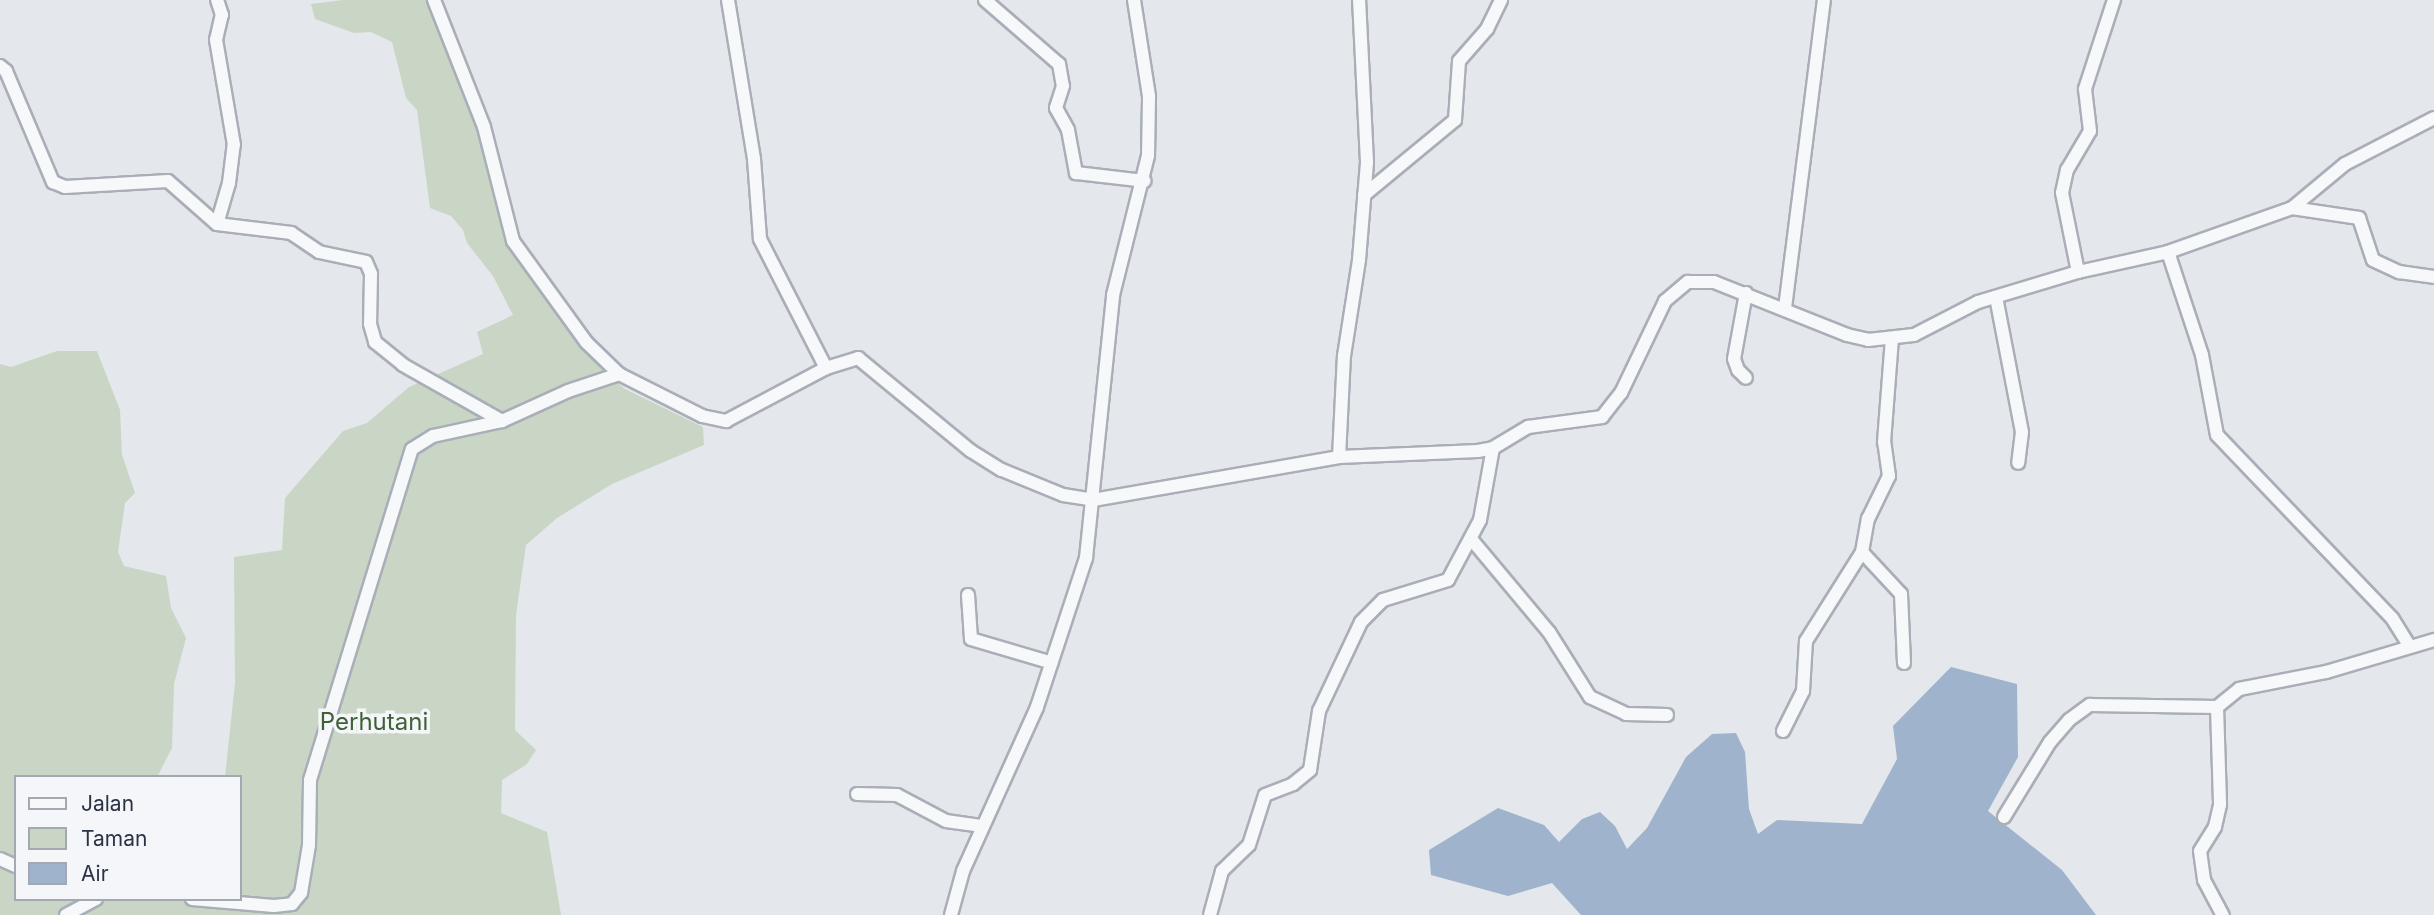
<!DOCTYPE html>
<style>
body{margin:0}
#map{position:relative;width:2434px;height:915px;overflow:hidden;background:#e4e7ec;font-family:Inter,sans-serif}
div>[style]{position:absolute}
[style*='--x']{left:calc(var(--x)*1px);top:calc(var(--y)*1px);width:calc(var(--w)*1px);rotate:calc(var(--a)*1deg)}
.green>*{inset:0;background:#c9d6c5}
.water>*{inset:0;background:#9fb4cc}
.roads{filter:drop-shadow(2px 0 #a9aeb7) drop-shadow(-2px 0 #a9aeb7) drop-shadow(0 2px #a9aeb7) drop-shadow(0 -2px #a9aeb7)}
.minor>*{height:12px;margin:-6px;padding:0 6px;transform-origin:6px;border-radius:6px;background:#f7f8fa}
span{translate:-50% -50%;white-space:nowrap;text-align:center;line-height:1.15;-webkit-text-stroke:7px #f4f6f9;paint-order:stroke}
.park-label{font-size:24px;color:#3f6138}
.legend{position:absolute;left:14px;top:775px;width:228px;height:126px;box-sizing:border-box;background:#f4f6f9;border:2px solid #a4a8b1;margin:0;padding:9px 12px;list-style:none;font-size:21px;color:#2b3445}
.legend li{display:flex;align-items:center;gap:14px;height:35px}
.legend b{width:35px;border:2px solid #a4a8b1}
</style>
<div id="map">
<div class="green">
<div style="clip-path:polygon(343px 0,428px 0,479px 129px,509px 241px,604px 372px,625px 389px,703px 427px,704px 445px,612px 484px,557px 518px,526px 545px,516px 615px,515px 730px,536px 750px,527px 764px,502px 780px,501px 813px,547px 832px,561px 915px,0 915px,0 364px,11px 367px,57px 351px,97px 351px,120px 410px,122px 455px,135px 493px,125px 503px,118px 552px,124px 566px,166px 576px,171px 608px,186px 638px,174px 684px,172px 748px,157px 777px,16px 777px,16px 899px,240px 899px,240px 777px,225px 777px,235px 683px,234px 557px,282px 550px,285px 498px,343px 431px,367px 423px,409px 387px,483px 354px,477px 332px,513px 315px,493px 276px,467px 243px,463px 230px,451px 216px,430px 208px,417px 110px,406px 98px,392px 42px,371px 32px,354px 33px,315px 19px,311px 4px)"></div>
</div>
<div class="water">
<div style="clip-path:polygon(1951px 667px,2017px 684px,2018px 757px,1988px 811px,2062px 870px,2096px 915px,1581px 915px,1552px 883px,1508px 896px,1431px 875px,1429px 850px,1498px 808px,1544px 825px,1559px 842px,1582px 819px,1600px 812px,1615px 826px,1627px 849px,1647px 828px,1686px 757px,1712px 734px,1736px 733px,1745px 752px,1749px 809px,1758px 834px,1777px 820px,1862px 824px,1897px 759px,1893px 726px)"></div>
</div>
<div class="roads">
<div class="minor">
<div style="--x:434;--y:0;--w:136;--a:68.5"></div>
<div style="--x:484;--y:127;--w:118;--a:75.7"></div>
<div style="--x:513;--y:241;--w:125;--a:54.1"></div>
<div style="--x:586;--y:342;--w:46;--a:44.1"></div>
<div style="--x:619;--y:374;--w:93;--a:26.8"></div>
<div style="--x:702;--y:416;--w:25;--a:12"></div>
<div style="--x:726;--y:421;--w:113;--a:-27.9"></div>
<div style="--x:826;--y:368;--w:34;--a:-17"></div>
<div style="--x:858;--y:358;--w:146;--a:39.5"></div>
<div style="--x:971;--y:451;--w:36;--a:32"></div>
<div style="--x:1002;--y:470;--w:66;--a:22.3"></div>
<div style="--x:1063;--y:495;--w:30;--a:9"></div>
<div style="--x:1093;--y:500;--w:250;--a:-9.9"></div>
<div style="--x:1339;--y:457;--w:139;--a:-2.5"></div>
<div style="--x:1478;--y:451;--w:15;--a:-11"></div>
<div style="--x:1493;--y:448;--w:41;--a:-31"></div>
<div style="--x:1528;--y:427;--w:75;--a:-7.7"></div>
<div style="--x:1602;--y:417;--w:31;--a:-52"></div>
<div style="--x:1621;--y:393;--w:102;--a:-64.4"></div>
<div style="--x:1665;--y:301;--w:30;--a:-40"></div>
<div style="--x:1688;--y:282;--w:26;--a:0"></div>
<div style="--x:1714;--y:282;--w:143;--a:21.7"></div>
<div style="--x:1847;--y:335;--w:22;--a:13"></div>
<div style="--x:1868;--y:340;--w:46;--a:-6.2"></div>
<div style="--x:1914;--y:335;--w:72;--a:-27.3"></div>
<div style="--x:1978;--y:302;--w:104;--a:-16.7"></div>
<div style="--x:2078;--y:272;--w:92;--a:-12.5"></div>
<div style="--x:2168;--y:252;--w:132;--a:-19.5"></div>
<div style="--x:2292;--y:208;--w:69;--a:-39.7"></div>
<div style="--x:2345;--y:164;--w:100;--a:-27.3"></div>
<div style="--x:728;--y:0;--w:161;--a:80.7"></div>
<div style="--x:754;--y:159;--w:80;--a:85.7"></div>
<div style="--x:760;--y:239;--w:145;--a:62.9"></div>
<div style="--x:985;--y:0;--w:98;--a:40.9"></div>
<div style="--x:1059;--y:64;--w:22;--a:80"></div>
<div style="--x:1063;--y:86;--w:23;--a:108"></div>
<div style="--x:1056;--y:108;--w:25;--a:61"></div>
<div style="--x:1068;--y:130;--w:44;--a:79.5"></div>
<div style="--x:1076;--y:173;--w:69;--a:6.6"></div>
<div style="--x:0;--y:66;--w:8;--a:40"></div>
<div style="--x:6;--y:71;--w:121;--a:67.1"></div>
<div style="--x:53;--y:182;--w:13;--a:23"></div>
<div style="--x:65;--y:187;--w:103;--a:-3.3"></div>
<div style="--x:168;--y:181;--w:65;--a:41.3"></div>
<div style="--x:217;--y:224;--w:75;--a:6.9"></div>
<div style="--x:291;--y:233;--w:34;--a:34"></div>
<div style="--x:319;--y:252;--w:48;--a:12"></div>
<div style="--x:366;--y:262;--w:13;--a:67"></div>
<div style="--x:371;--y:274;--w:50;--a:91.1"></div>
<div style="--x:370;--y:324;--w:19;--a:74"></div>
<div style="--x:375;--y:342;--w:36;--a:39"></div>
<div style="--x:403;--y:365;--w:114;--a:29.5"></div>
<div style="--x:1364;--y:195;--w:118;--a:-39.5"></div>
<div style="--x:1455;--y:120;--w:59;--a:-86.1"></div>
<div style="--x:1459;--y:61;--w:43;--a:-48.8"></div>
<div style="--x:1487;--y:29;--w:32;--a:-64"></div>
<div style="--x:2292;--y:208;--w:68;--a:8.5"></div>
<div style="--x:2359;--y:218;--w:44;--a:71.6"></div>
<div style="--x:2373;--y:260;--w:29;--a:25"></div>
<div style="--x:2399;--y:272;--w:35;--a:8"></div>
<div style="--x:217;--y:224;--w:43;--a:-73.7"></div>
<div style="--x:229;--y:183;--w:38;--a:-83"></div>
<div style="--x:234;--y:145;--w:107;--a:-99.7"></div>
<div style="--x:216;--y:40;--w:26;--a:-77"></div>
<div style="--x:222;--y:15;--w:16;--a:-108"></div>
<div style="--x:2168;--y:252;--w:108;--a:71.7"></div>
<div style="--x:2202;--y:355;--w:81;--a:79.4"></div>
<div style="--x:2217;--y:435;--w:253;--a:46.3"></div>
<div style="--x:2392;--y:618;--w:32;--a:58"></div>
<div style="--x:2078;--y:272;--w:81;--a:-101.4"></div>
<div style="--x:2062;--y:193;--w:24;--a:-78"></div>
<div style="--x:2067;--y:170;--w:45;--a:-59.5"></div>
<div style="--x:2090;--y:131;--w:42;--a:-96.8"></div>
<div style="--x:2085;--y:89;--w:94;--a:-72"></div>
<div style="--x:1746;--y:293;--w:67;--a:100.3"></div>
<div style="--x:1734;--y:359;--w:12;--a:70"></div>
<div style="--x:1738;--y:370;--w:11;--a:45"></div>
<div style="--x:1996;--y:297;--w:137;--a:79.1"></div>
<div style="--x:2022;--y:432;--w:31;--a:97"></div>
<div style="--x:1785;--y:308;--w:310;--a:-82.8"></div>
<div style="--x:1339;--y:457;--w:101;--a:-87.2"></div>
<div style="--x:1344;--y:356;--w:97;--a:-81.1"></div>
<div style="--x:1359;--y:260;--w:98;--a:-85.3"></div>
<div style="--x:1367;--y:162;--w:162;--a:-92.8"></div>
<div style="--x:1472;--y:540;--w:120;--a:50.1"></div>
<div style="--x:1549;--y:632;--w:77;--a:57.8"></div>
<div style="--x:1590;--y:697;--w:40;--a:25"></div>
<div style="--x:1626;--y:714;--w:41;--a:1.4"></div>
<div style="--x:1862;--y:552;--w:57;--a:47.1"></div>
<div style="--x:1901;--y:594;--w:69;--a:87.5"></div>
<div style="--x:968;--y:595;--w:44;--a:86.1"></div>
<div style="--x:971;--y:639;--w:84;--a:16.5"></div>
<div style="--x:2217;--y:707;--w:98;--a:88.2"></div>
<div style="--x:2220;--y:805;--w:23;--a:103"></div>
<div style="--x:2215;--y:827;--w:28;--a:122"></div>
<div style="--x:2200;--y:851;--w:29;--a:82"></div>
<div style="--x:2204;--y:880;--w:40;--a:62"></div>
<div style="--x:1783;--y:731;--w:45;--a:-63.4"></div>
<div style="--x:1803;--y:691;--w:50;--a:-86.6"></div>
<div style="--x:1806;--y:641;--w:105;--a:-57.8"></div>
<div style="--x:1862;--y:552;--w:34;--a:-80"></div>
<div style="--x:1868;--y:519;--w:48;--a:-64"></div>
<div style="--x:1889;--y:476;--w:34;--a:-98"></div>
<div style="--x:1884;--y:442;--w:103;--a:-85.6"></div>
<div style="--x:857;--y:794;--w:40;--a:1.4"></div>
<div style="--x:897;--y:795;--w:55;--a:28"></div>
<div style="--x:946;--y:821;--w:37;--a:8"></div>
<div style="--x:2004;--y:817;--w:88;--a:-58.5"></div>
<div style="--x:2050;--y:742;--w:29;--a:-49"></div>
<div style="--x:2069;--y:720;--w:26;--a:-36"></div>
<div style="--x:2090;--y:705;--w:127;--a:0.9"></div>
<div style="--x:2217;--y:707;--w:28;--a:-39"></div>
<div style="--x:2239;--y:689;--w:89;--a:-11.1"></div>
<div style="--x:2326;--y:672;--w:113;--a:-16.5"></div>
<div style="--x:0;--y:859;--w:17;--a:24"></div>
<div style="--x:192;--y:899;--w:82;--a:4.9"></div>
<div style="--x:274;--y:906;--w:18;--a:-6"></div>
<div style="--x:292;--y:904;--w:14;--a:-51"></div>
<div style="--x:301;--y:893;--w:49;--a:-80.5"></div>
<div style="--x:309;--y:845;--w:65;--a:-89.1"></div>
<div style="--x:310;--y:780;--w:346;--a:-72.9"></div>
<div style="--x:412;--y:449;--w:25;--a:-32"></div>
<div style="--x:433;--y:436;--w:71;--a:-12.3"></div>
<div style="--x:502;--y:421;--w:72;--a:-24.4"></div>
<div style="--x:568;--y:391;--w:54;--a:-18.4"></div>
<div style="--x:66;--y:915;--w:34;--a:-28"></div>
<div style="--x:951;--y:915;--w:46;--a:-74.7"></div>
<div style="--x:963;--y:871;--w:180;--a:-65.7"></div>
<div style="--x:1037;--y:707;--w:157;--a:-71.8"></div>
<div style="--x:1086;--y:558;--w:264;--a:-84.1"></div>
<div style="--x:1113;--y:295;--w:143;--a:-75.9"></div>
<div style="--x:1148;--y:156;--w:60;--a:-89"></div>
<div style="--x:1149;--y:96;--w:97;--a:-98.9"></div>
<div style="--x:1210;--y:915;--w:46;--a:-74.7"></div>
<div style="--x:1222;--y:871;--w:37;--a:-44"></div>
<div style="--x:1249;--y:845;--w:52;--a:-72.3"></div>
<div style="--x:1265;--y:795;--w:30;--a:-21"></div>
<div style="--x:1293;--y:784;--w:22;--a:-39"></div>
<div style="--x:1310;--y:770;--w:60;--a:-81.3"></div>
<div style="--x:1319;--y:711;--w:98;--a:-64.7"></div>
<div style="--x:1361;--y:622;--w:31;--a:-45"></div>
<div style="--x:1383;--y:600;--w:68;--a:-17.1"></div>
<div style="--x:1448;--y:580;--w:68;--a:-61.9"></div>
<div style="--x:1480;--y:520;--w:73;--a:-79.8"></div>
</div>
</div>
<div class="park-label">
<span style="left:374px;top:722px">Perhutani</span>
</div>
<ul class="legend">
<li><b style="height:9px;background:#f7f8fa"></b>Jalan</li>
<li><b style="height:19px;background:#c9d6c5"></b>Taman</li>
<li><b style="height:19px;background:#9fb4cc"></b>Air</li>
</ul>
</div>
